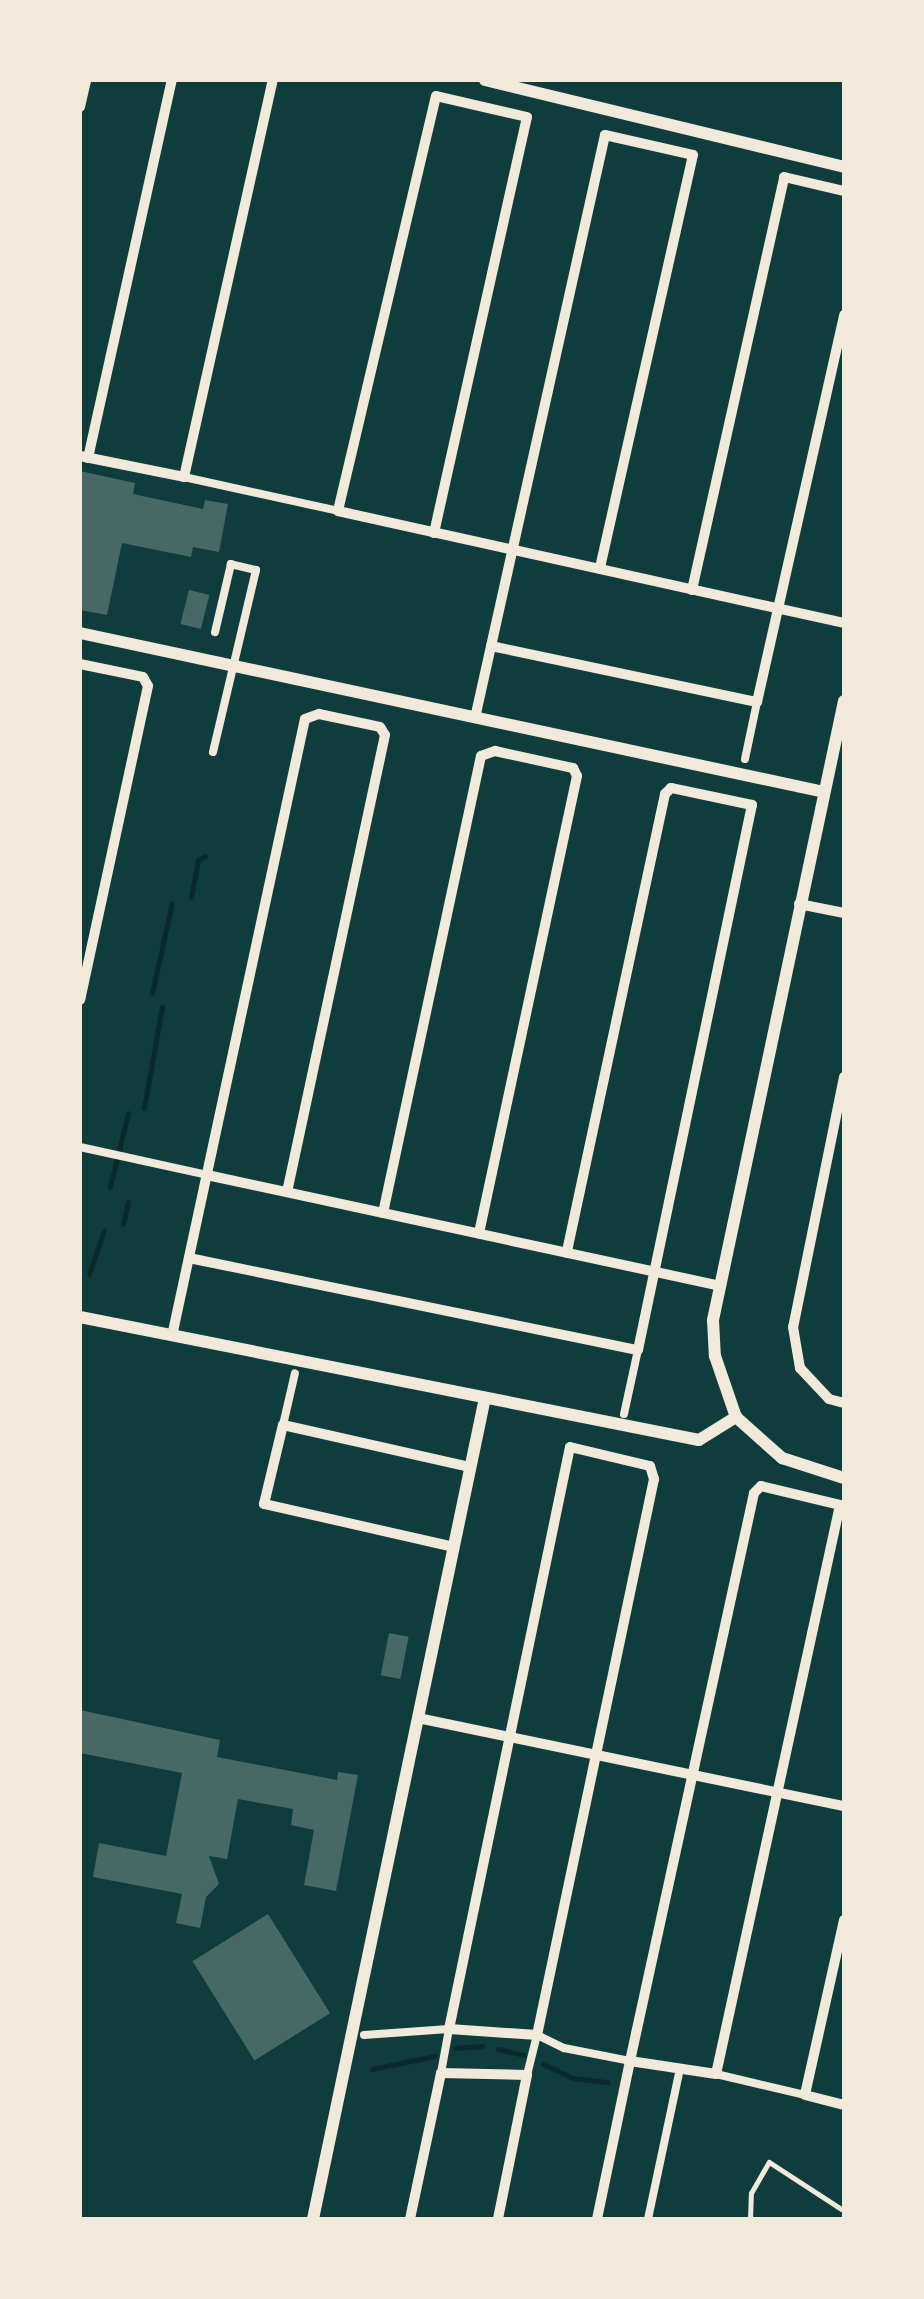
<!DOCTYPE html>
<style>
body{margin:0}
#map{position:relative;width:924px;height:2299px;overflow:hidden;background:#0f3d3e;font-family:"PT Sans Narrow",sans-serif}
div>[style]{position:absolute}
[style*='--x']{left:calc(var(--x)*1px);top:calc(var(--y)*1px);width:calc(var(--w)*1px);rotate:calc(var(--a)*1deg)}
.stream>*{height:5px;margin:-2.5px;padding:0 2.5px;transform-origin:2.5px;border-radius:2.5px;background:#0a2a2b}
.building>*{inset:0;background:#486865;transform-origin:0 0}
.service>*{height:5px;margin:-2.5px;padding:0 2.5px;transform-origin:2.5px;border-radius:2.5px;background:#f1e9da}
.pedestrian>*{height:8px;margin:-4px;padding:0 4px;transform-origin:4px;border-radius:4px;background:#f1e9da}
.minor>*{height:10px;margin:-5px;padding:0 5px;transform-origin:5px;border-radius:5px;background:#f1e9da}
.tertiary>*{height:12px;margin:-6px;padding:0 6px;transform-origin:6px;border-radius:6px;background:#f1e9da}
span{translate:-50% -50%;white-space:nowrap;text-align:center;line-height:1.15;-webkit-text-stroke:10px #f1e9da;paint-order:stroke}
.frame{position:absolute;inset:0;border:82px solid #f1e9da;pointer-events:none}
</style>
<div id="map">
<div class="stream">
<div style="--x:191;--y:897;--w:38;--a:-79"></div>
<div style="--x:198;--y:860;--w:8;--a:-30"></div>
<div style="--x:152;--y:993;--w:92;--a:-77.5"></div>
<div style="--x:144;--y:1108;--w:103;--a:-79.9"></div>
<div style="--x:110;--y:1187;--w:76;--a:-76.3"></div>
<div style="--x:123;--y:1224;--w:23;--a:-77"></div>
<div style="--x:89;--y:1274;--w:46;--a:-71.2"></div>
<div style="--x:455;--y:2048;--w:27;--a:-4"></div>
<div style="--x:498;--y:2049;--w:26;--a:13"></div>
<div style="--x:543;--y:2064;--w:33;--a:25"></div>
<div style="--x:573;--y:2078;--w:35;--a:7"></div>
<div style="--x:372;--y:2069;--w:64;--a:-11.7"></div>
</div>
<div class="building">
<div style="clip-path:polygon(80px 471px,135px 483px,133px 494px,203px 509px,205px 500px,228px 504px,219px 552px,193px 547px,191px 557px,122px 543px,107px 615px,80px 610px)"></div>
<div style="left:189px;top:590px;width:21px;height:35px;rotate:14deg"></div>
<div style="left:389px;top:1633px;width:20px;height:43px;rotate:11deg"></div>
<div style="clip-path:polygon(80px 1710px,220px 1740px,217px 1757px,337px 1780px,338px 1772px,358px 1775px,336px 1891px,304px 1885px,314px 1830px,291px 1825px,293px 1809px,238px 1799px,227px 1859px,209px 1856px,219px 1884px,206px 1897px,200px 1928px,176px 1923px,182px 1894px,93px 1877px,99px 1843px,166px 1856px,182px 1773px,80px 1753px)"></div>
<div style="left:268px;top:1914px;width:117px;height:89px;rotate:58deg"></div>
</div>
<div class="service">
<div style="--x:750;--y:2219;--w:26;--a:-88"></div>
<div style="--x:751;--y:2193;--w:36;--a:-60"></div>
<div style="--x:769;--y:2162;--w:86;--a:33.1"></div>
</div>
<div class="pedestrian">
<div style="--x:184;--y:477;--w:158;--a:12.4"></div>
<div style="--x:213;--y:752;--w:187;--a:-76.7"></div>
<div style="--x:256;--y:570;--w:26;--a:-167"></div>
<div style="--x:231;--y:564;--w:70;--a:103.2"></div>
<div style="--x:745;--y:759;--w:58;--a:-78.1"></div>
<div style="--x:80;--y:1147;--w:130;--a:12.4"></div>
<div style="--x:624;--y:1414;--w:66;--a:-77.7"></div>
<div style="--x:283;--y:1425;--w:53;--a:-77"></div>
<div style="--x:364;--y:2035;--w:85;--a:-4"></div>
<div style="--x:449;--y:2029;--w:45;--a:100.3"></div>
<div style="--x:716;--y:2074;--w:91;--a:13.3"></div>
<div style="--x:527;--y:2075;--w:41;--a:-76"></div>
<div style="--x:537;--y:2035;--w:30;--a:26"></div>
<div style="--x:564;--y:2048;--w:67;--a:11.1"></div>
<div style="--x:648;--y:2219;--w:153;--a:-78"></div>
</div>
<div class="minor">
<div style="--x:80;--y:107;--w:28;--a:-77"></div>
<div style="--x:80;--y:456;--w:106;--a:11.4"></div>
<div style="--x:184;--y:477;--w:407;--a:-77.4"></div>
<div style="--x:88;--y:458;--w:387;--a:-77.5"></div>
<div style="--x:434;--y:533;--w:426;--a:-77.4"></div>
<div style="--x:527;--y:117;--w:93;--a:-167"></div>
<div style="--x:436;--y:96;--w:426;--a:103.3"></div>
<div style="--x:338;--y:511;--w:518;--a:12.48"></div>
<div style="--x:692;--y:590;--w:423;--a:-77.4"></div>
<div style="--x:784;--y:177;--w:62;--a:13.1"></div>
<div style="--x:491;--y:646;--w:272;--a:11.9"></div>
<div style="--x:757;--y:702;--w:397;--a:-77.3"></div>
<div style="--x:80;--y:664;--w:64;--a:11.7"></div>
<div style="--x:143;--y:677;--w:10;--a:61"></div>
<div style="--x:148;--y:686;--w:321;--a:102.2"></div>
<div style="--x:475;--y:718;--w:597;--a:-77.43"></div>
<div style="--x:605;--y:135;--w:90;--a:12.8"></div>
<div style="--x:693;--y:155;--w:424;--a:102.7"></div>
<div style="--x:799;--y:904;--w:46;--a:11.3"></div>
<div style="--x:844;--y:1077;--w:255;--a:101.5"></div>
<div style="--x:793;--y:1327;--w:42;--a:80.3"></div>
<div style="--x:800;--y:1368;--w:42;--a:46.9"></div>
<div style="--x:829;--y:1399;--w:16;--a:15"></div>
<div style="--x:207;--y:1175;--w:526;--a:12.19"></div>
<div style="--x:383;--y:1213;--w:467;--a:-77.9"></div>
<div style="--x:481;--y:756;--w:15;--a:-20"></div>
<div style="--x:495;--y:751;--w:80;--a:12.3"></div>
<div style="--x:573;--y:768;--w:9;--a:63"></div>
<div style="--x:577;--y:776;--w:468;--a:102.1"></div>
<div style="--x:189;--y:1258;--w:458;--a:11.6"></div>
<div style="--x:638;--y:1350;--w:557;--a:-78.19"></div>
<div style="--x:752;--y:805;--w:83;--a:-168.1"></div>
<div style="--x:671;--y:788;--w:8;--a:135"></div>
<div style="--x:665;--y:794;--w:469;--a:102.1"></div>
<div style="--x:172;--y:1336;--w:631;--a:-77.84"></div>
<div style="--x:305;--y:719;--w:15;--a:-20"></div>
<div style="--x:319;--y:714;--w:62;--a:12"></div>
<div style="--x:380;--y:727;--w:9;--a:58"></div>
<div style="--x:385;--y:735;--w:467;--a:102.1"></div>
<div style="--x:570;--y:1447;--w:82;--a:13.4"></div>
<div style="--x:650;--y:1466;--w:14;--a:73"></div>
<div style="--x:654;--y:1479;--w:568;--a:101.88"></div>
<div style="--x:537;--y:2035;--w:88;--a:-176.1"></div>
<div style="--x:449;--y:2029;--w:594;--a:-78.26"></div>
<div style="--x:454;--y:1547;--w:195;--a:-167.2"></div>
<div style="--x:264;--y:1504;--w:81;--a:-76.5"></div>
<div style="--x:283;--y:1425;--w:192;--a:12.7"></div>
<div style="--x:418;--y:1718;--w:435;--a:11.7"></div>
<div style="--x:844;--y:1920;--w:179;--a:102.6"></div>
<div style="--x:805;--y:2095;--w:40;--a:14.4"></div>
<div style="--x:410;--y:2219;--w:149;--a:-78"></div>
<div style="--x:441;--y:2073;--w:86;--a:1.3"></div>
<div style="--x:527;--y:2075;--w:147;--a:101.4"></div>
<div style="--x:597;--y:2219;--w:161;--a:-78.2"></div>
<div style="--x:630;--y:2061;--w:581;--a:-77.68"></div>
<div style="--x:754;--y:1493;--w:10;--a:-45"></div>
<div style="--x:761;--y:1486;--w:81;--a:13.5"></div>
<div style="--x:840;--y:1505;--w:582;--a:102.29"></div>
<div style="--x:716;--y:2074;--w:87;--a:-171.4"></div>
</div>
<div class="tertiary">
<div style="--x:485;--y:80;--w:369;--a:13.6"></div>
<div style="--x:80;--y:633;--w:761;--a:12.06"></div>
<div style="--x:844;--y:701;--w:633;--a:101.95"></div>
<div style="--x:713;--y:1320;--w:36;--a:87"></div>
<div style="--x:715;--y:1356;--w:65;--a:71"></div>
<div style="--x:736;--y:1417;--w:62;--a:41.7"></div>
<div style="--x:782;--y:1458;--w:65;--a:17.9"></div>
<div style="--x:80;--y:1317;--w:631;--a:11.24"></div>
<div style="--x:699;--y:1440;--w:44;--a:-31.9"></div>
<div style="--x:313;--y:2219;--w:839;--a:-78.17"></div>
</div>
<div class="frame"></div>
</div>
